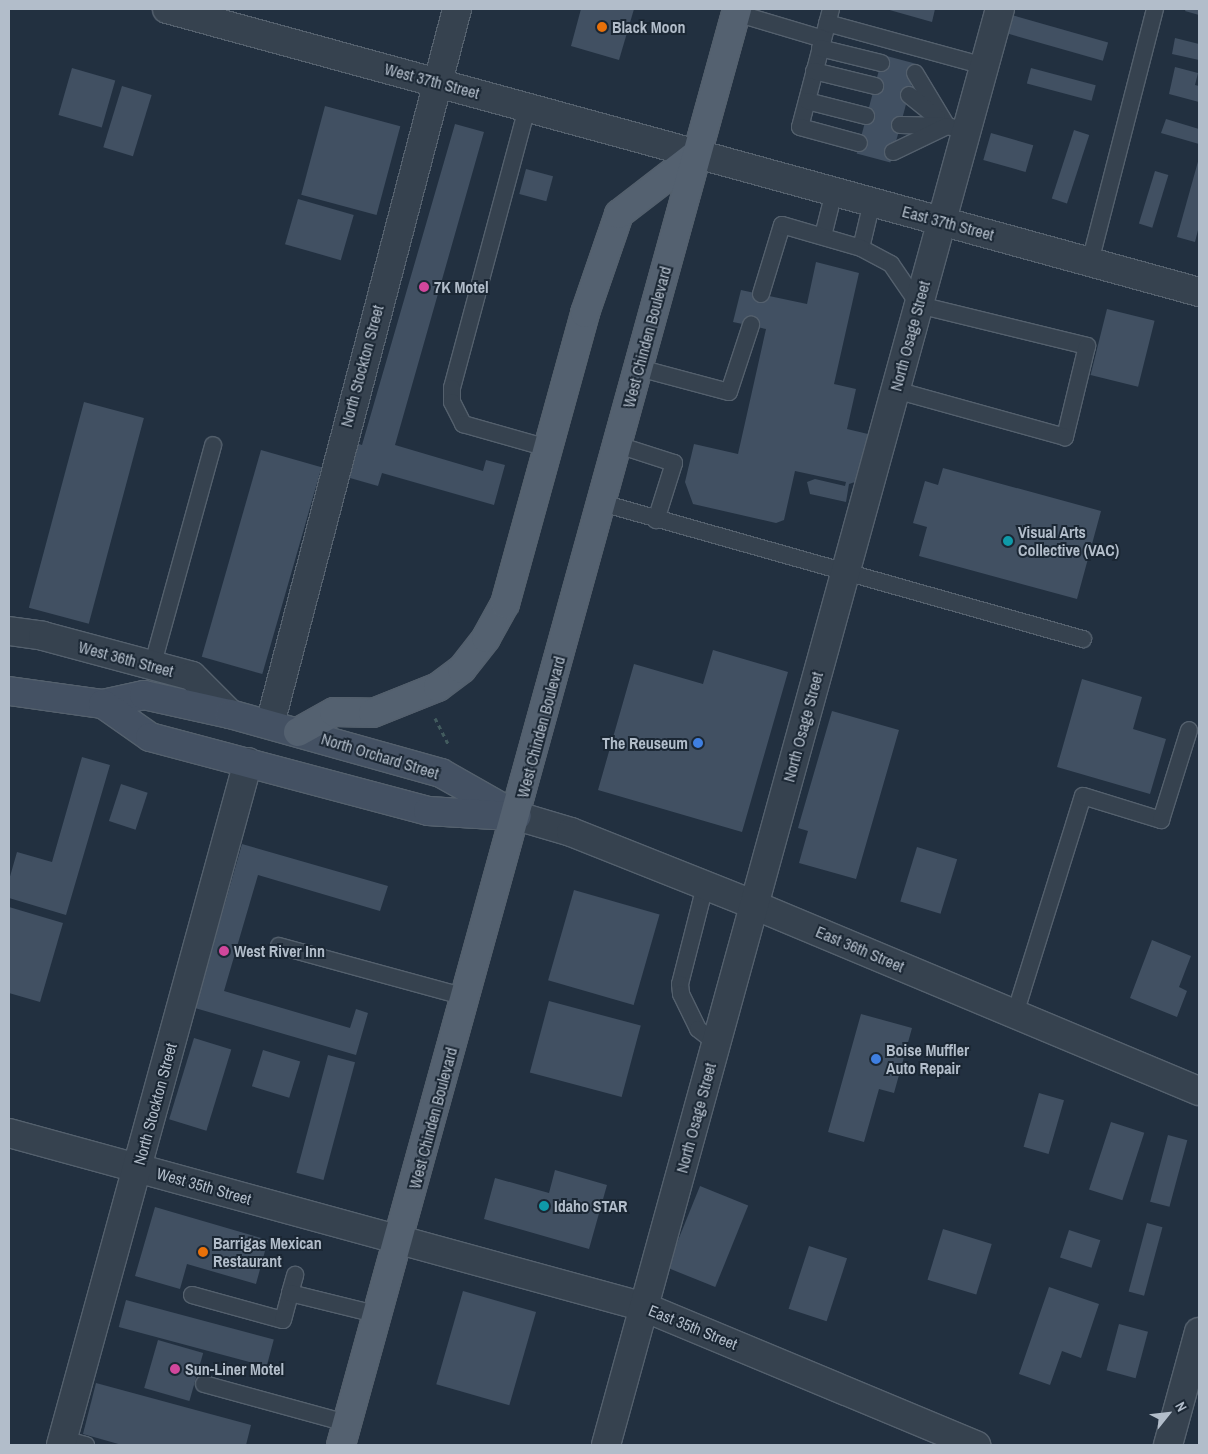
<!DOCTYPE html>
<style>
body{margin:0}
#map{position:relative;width:1208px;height:1454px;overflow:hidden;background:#223040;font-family:"Archivo Narrow",sans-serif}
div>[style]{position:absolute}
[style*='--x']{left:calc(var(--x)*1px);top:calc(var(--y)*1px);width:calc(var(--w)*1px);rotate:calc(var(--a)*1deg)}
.building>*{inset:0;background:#415062;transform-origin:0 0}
.path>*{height:3px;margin-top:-1.5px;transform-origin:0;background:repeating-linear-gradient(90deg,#425b5e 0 4px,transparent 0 8px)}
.roads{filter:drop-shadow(1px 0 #54606d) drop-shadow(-1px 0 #54606d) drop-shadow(0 1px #54606d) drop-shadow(0 -1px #54606d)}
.service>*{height:16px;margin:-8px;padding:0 8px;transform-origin:8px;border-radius:8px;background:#36424f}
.minor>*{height:28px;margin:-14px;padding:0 14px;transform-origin:14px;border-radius:14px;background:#36424f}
.tertiary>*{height:28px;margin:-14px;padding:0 14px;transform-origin:14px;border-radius:14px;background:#36424f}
.secondary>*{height:28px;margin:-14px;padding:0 14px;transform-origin:14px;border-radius:14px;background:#445163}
.primary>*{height:28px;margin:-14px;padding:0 14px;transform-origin:14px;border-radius:14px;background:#546170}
.dots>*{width:14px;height:14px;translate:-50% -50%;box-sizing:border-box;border:2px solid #1b2734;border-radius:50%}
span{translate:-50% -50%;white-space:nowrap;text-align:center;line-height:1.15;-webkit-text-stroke:4px #1b2734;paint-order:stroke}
.poi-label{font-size:16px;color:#b2bdca;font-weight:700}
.left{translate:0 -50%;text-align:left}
.right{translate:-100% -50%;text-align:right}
.street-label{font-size:16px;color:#b2bdca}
.frame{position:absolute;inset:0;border:10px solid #b2bdca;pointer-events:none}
.north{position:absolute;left:1143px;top:1389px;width:50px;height:50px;-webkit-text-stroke:4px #1b2734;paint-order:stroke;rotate:61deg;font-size:14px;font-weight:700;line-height:20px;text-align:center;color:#b2bdca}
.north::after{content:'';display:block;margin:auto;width:18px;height:22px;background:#b2bdca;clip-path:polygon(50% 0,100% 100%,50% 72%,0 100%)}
</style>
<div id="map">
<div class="building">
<div style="clip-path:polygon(581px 9px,634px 9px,619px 60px,571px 46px)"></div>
<div style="clip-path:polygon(886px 9px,935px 9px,932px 22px)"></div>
<div style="clip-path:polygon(1186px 9px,1199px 9px,1199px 15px,1185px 11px)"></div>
<div style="left:1012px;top:15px;width:100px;height:19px;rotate:16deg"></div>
<div style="clip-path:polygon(1175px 38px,1199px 44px,1199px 60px,1172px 54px)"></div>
<div style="left:883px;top:55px;width:35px;height:102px;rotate:15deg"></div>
<div style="clip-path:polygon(1175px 67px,1198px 73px,1195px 85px,1199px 86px,1199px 102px,1169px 94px)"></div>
<div style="left:72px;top:68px;width:45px;height:49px;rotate:16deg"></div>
<div style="left:1031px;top:68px;width:67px;height:16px;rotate:15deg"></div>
<div style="left:122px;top:86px;width:31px;height:64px;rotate:17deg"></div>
<div style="left:325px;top:106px;width:78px;height:92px;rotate:15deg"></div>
<div style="clip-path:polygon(1166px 119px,1199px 129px,1199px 144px,1161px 133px)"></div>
<div style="clip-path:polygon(455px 124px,484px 132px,395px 445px,483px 471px,486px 460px,505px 465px,494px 505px,382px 473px,378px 486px,343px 476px,353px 442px,362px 445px)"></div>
<div style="left:1074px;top:130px;width:16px;height:72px;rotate:18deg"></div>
<div style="left:991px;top:133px;width:44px;height:28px;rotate:16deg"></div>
<div style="clip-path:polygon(1199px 158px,1199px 226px,1195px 242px,1177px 237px)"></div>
<div style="left:526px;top:169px;width:28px;height:26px;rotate:15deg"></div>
<div style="left:1155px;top:171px;width:14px;height:55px;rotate:17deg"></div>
<div style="left:298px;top:199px;width:58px;height:47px;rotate:16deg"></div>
<div style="clip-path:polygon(816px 262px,859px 273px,834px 384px,856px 389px,847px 429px,868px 434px,858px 481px,849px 484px,846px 502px,810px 494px,807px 482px,815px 479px,845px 486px,846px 482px,795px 471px,784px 520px,776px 523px,693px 504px,685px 482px,694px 444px,738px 454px,766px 329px,733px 322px,741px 290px,807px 304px)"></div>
<div style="left:1107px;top:309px;width:49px;height:68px;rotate:14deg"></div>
<div style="left:84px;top:402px;width:62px;height:213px;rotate:15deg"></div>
<div style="left:261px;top:450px;width:63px;height:215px;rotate:16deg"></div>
<div style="clip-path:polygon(943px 468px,1101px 511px,1077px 599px,919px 556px,927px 527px,913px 523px,925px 481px,938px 485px)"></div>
<div style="clip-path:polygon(713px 650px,788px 672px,742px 832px,598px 790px,634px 664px,703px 684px)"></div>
<div style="clip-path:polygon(1082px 679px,1142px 697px,1133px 729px,1166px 739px,1150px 794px,1057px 767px)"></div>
<div style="clip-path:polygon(832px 711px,899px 730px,856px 879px,799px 863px,808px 831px,798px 828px)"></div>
<div style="clip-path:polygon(82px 757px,110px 765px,66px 915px,9px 898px,9px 880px,17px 852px,52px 862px)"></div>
<div style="left:121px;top:784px;width:28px;height:39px;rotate:18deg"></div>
<div style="clip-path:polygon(242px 844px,388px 886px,380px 911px,258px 875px,224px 991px,350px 1028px,356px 1009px,368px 1013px,356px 1055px,195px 1008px)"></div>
<div style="left:917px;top:847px;width:42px;height:57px;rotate:17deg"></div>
<div style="left:574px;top:890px;width:89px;height:94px;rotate:16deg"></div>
<div style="clip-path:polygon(9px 907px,63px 923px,40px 1002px,9px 993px)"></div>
<div style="clip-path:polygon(1152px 940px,1191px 956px,1179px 987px,1187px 991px,1177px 1017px,1130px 998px)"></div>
<div style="left:549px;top:1001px;width:95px;height:74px;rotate:15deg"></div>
<div style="clip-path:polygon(861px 1014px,912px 1028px,894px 1093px,879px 1089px,864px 1142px,828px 1132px)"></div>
<div style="left:194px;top:1038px;width:39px;height:85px;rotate:17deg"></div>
<div style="left:263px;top:1050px;width:39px;height:38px;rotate:17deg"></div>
<div style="left:328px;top:1055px;width:28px;height:122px;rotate:15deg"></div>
<div style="left:1039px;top:1093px;width:26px;height:56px;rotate:16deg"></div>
<div style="left:1111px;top:1122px;width:35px;height:71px;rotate:18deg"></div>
<div style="left:1168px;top:1135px;width:20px;height:69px;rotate:15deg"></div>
<div style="clip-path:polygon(555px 1170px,607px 1185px,589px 1249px,484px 1219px,495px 1178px,549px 1193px)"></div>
<div style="left:700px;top:1186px;width:52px;height:88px;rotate:22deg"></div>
<div style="clip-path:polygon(155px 1207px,268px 1240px,256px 1284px,187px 1264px,180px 1289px,135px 1276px)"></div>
<div style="left:1147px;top:1223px;width:16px;height:71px;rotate:15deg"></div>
<div style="left:943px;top:1229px;width:51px;height:53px;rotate:17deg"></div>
<div style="left:1069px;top:1230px;width:33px;height:29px;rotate:18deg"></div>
<div style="left:809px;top:1246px;width:40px;height:66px;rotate:18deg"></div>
<div style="clip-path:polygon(1049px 1287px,1099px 1304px,1081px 1358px,1062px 1351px,1050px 1385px,1019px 1374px)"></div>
<div style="left:463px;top:1291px;width:76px;height:97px;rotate:16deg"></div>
<div style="left:126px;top:1300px;width:153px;height:28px;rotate:15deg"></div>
<div style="left:1119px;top:1324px;width:30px;height:48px;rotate:15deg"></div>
<div style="left:158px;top:1340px;width:47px;height:50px;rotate:16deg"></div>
<div style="clip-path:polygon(96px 1383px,251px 1425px,246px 1445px,122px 1445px,83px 1434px)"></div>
</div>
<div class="path">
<div style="--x:435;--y:718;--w:30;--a:63"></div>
</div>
<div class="roads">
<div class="service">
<div style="--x:831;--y:9;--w:122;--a:104.7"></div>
<div style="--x:800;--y:127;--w:61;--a:15.2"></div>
<div style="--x:736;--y:13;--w:91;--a:16.6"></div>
<div style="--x:827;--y:23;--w:163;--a:15.3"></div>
<div style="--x:820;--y:48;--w:63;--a:13.8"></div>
<div style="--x:814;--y:71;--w:63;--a:13.8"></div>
<div style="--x:915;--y:73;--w:62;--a:58.9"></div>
<div style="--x:947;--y:126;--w:21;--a:14"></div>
<div style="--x:909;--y:95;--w:36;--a:39"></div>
<div style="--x:807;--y:101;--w:61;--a:14.3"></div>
<div style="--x:527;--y:108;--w:290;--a:105"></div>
<div style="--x:452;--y:388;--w:14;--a:90"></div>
<div style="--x:452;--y:402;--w:25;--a:63"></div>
<div style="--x:463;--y:424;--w:88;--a:15.8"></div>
<div style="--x:900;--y:125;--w:44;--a:1.3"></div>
<div style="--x:893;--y:152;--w:60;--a:-25.7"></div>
<div style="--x:872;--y:202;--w:47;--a:103.4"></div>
<div style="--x:861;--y:248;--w:34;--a:28"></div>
<div style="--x:891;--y:264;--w:50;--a:55.7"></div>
<div style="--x:919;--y:305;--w:173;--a:13.7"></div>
<div style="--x:1087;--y:346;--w:94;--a:103.6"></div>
<div style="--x:1065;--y:437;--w:175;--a:-164.5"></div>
<div style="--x:823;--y:236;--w:45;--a:-76"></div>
<div style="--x:1090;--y:262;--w:261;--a:-75.6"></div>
<div style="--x:761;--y:294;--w:72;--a:-73.1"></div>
<div style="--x:782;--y:225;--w:82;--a:16.2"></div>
<div style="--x:639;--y:368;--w:93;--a:14.9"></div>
<div style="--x:729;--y:392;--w:71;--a:-71.8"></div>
<div style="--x:618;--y:445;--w:59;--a:17.8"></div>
<div style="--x:674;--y:463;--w:60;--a:107.5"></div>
<div style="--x:602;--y:503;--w:500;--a:15.8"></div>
<div style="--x:152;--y:667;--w:230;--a:-74.6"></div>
<div style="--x:705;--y:886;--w:101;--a:104.3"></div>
<div style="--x:680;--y:984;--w:10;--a:84"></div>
<div style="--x:681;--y:994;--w:39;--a:64"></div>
<div style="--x:698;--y:1029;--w:24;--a:38"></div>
<div style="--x:279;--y:946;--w:194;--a:15.3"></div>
<div style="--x:1015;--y:1014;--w:228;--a:-72.7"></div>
<div style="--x:1083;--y:796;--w:82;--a:17.1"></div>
<div style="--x:1161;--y:820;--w:94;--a:-72.7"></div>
<div style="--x:290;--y:1293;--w:19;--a:-74"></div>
<div style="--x:192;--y:1295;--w:94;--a:15.4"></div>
<div style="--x:283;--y:1320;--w:28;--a:-75"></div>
<div style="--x:290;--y:1293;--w:92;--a:13.9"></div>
<div style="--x:204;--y:1384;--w:148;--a:15.3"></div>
<div style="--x:63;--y:1439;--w:24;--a:15"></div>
</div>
<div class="minor">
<div style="--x:167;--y:9;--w:549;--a:15.3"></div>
<div style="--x:9;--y:631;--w:34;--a:8"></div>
<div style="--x:43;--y:636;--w:154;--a:15"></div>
<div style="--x:192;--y:676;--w:54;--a:45"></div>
<div style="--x:270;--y:724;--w:739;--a:-75.34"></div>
<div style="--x:517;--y:816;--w:56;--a:16.5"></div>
<div style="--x:571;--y:832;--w:197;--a:21.7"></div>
<div style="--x:754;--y:905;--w:482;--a:22.7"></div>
<div style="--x:9;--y:1133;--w:658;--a:15.32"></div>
<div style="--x:644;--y:1307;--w:360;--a:22.6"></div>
<div style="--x:61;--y:1445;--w:708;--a:-74.69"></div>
<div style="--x:606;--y:1445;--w:1489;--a:-74.66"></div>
<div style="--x:1168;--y:1445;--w:117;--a:-74.7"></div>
</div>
<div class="tertiary">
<div style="--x:697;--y:154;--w:521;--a:15.37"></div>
</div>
<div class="secondary">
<div style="--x:9;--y:691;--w:95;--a:7.9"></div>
<div style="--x:103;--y:704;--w:42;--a:-12.4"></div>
<div style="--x:144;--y:695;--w:88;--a:12.5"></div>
<div style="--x:230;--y:714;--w:219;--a:15.6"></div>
<div style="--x:441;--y:773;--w:87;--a:29.5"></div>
<div style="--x:103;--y:704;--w:57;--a:35.1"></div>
<div style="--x:150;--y:737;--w:288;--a:14.9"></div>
<div style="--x:428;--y:811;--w:83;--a:3.4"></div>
</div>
<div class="primary">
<div style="--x:298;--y:732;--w:41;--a:-29.1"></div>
<div style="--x:334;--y:712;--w:39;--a:1"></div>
<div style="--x:373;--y:713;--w:70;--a:-21.8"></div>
<div style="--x:438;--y:687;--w:30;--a:-37"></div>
<div style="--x:462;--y:669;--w:39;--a:-52"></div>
<div style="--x:486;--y:638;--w:39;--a:-61"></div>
<div style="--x:505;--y:604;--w:302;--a:-74.6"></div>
<div style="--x:585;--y:313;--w:105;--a:-71"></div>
<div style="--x:619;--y:214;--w:98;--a:-37.6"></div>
<div style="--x:341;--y:1445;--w:1490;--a:-74.58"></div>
</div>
</div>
<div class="dots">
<div style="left:602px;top:27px;background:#e8710a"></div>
<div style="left:424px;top:287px;background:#d1479c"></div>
<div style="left:1008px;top:541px;background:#0f9aa8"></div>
<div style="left:698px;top:743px;background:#3f7fe0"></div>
<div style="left:224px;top:951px;background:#d1479c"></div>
<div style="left:876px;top:1059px;background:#3f7fe0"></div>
<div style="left:544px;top:1206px;background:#0f9aa8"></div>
<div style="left:203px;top:1252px;background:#e8710a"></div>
<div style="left:175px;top:1369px;background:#d1479c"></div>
</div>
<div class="poi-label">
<span class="left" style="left:612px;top:27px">Black Moon</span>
<span class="left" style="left:434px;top:287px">7K Motel</span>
<span class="left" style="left:1018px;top:541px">Visual Arts<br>Collective (VAC)</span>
<span class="right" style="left:688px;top:743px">The Reuseum</span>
<span class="left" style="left:234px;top:951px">West River Inn</span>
<span class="left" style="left:886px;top:1059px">Boise Muffler<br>Auto Repair</span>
<span class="left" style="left:554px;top:1206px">Idaho STAR</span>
<span class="left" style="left:213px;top:1252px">Barrigas Mexican<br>Restaurant</span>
<span class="left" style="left:185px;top:1369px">Sun-Liner Motel</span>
</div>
<div class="street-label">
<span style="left:432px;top:81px;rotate:15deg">West 37th Street</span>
<span style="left:948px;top:223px;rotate:15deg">East 37th Street</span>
<span style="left:910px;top:336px;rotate:-75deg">North Osage Street</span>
<span style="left:647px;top:337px;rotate:-75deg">West Chinden Boulevard</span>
<span style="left:362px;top:366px;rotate:-75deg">North Stockton Street</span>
<span style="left:126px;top:659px;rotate:15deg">West 36th Street</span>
<span style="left:541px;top:727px;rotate:-75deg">West Chinden Boulevard</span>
<span style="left:803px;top:727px;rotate:-75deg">North Osage Street</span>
<span style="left:380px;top:756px;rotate:17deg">North Orchard Street</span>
<span style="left:860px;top:949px;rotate:23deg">East 36th Street</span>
<span style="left:155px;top:1104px;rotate:-75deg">North Stockton Street</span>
<span style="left:433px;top:1118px;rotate:-75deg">West Chinden Boulevard</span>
<span style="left:696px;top:1118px;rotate:-75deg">North Osage Street</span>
<span style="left:204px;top:1186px;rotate:16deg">West 35th Street</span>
<span style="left:693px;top:1327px;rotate:22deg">East 35th Street</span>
</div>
<div class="frame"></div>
<div class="north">N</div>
</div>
